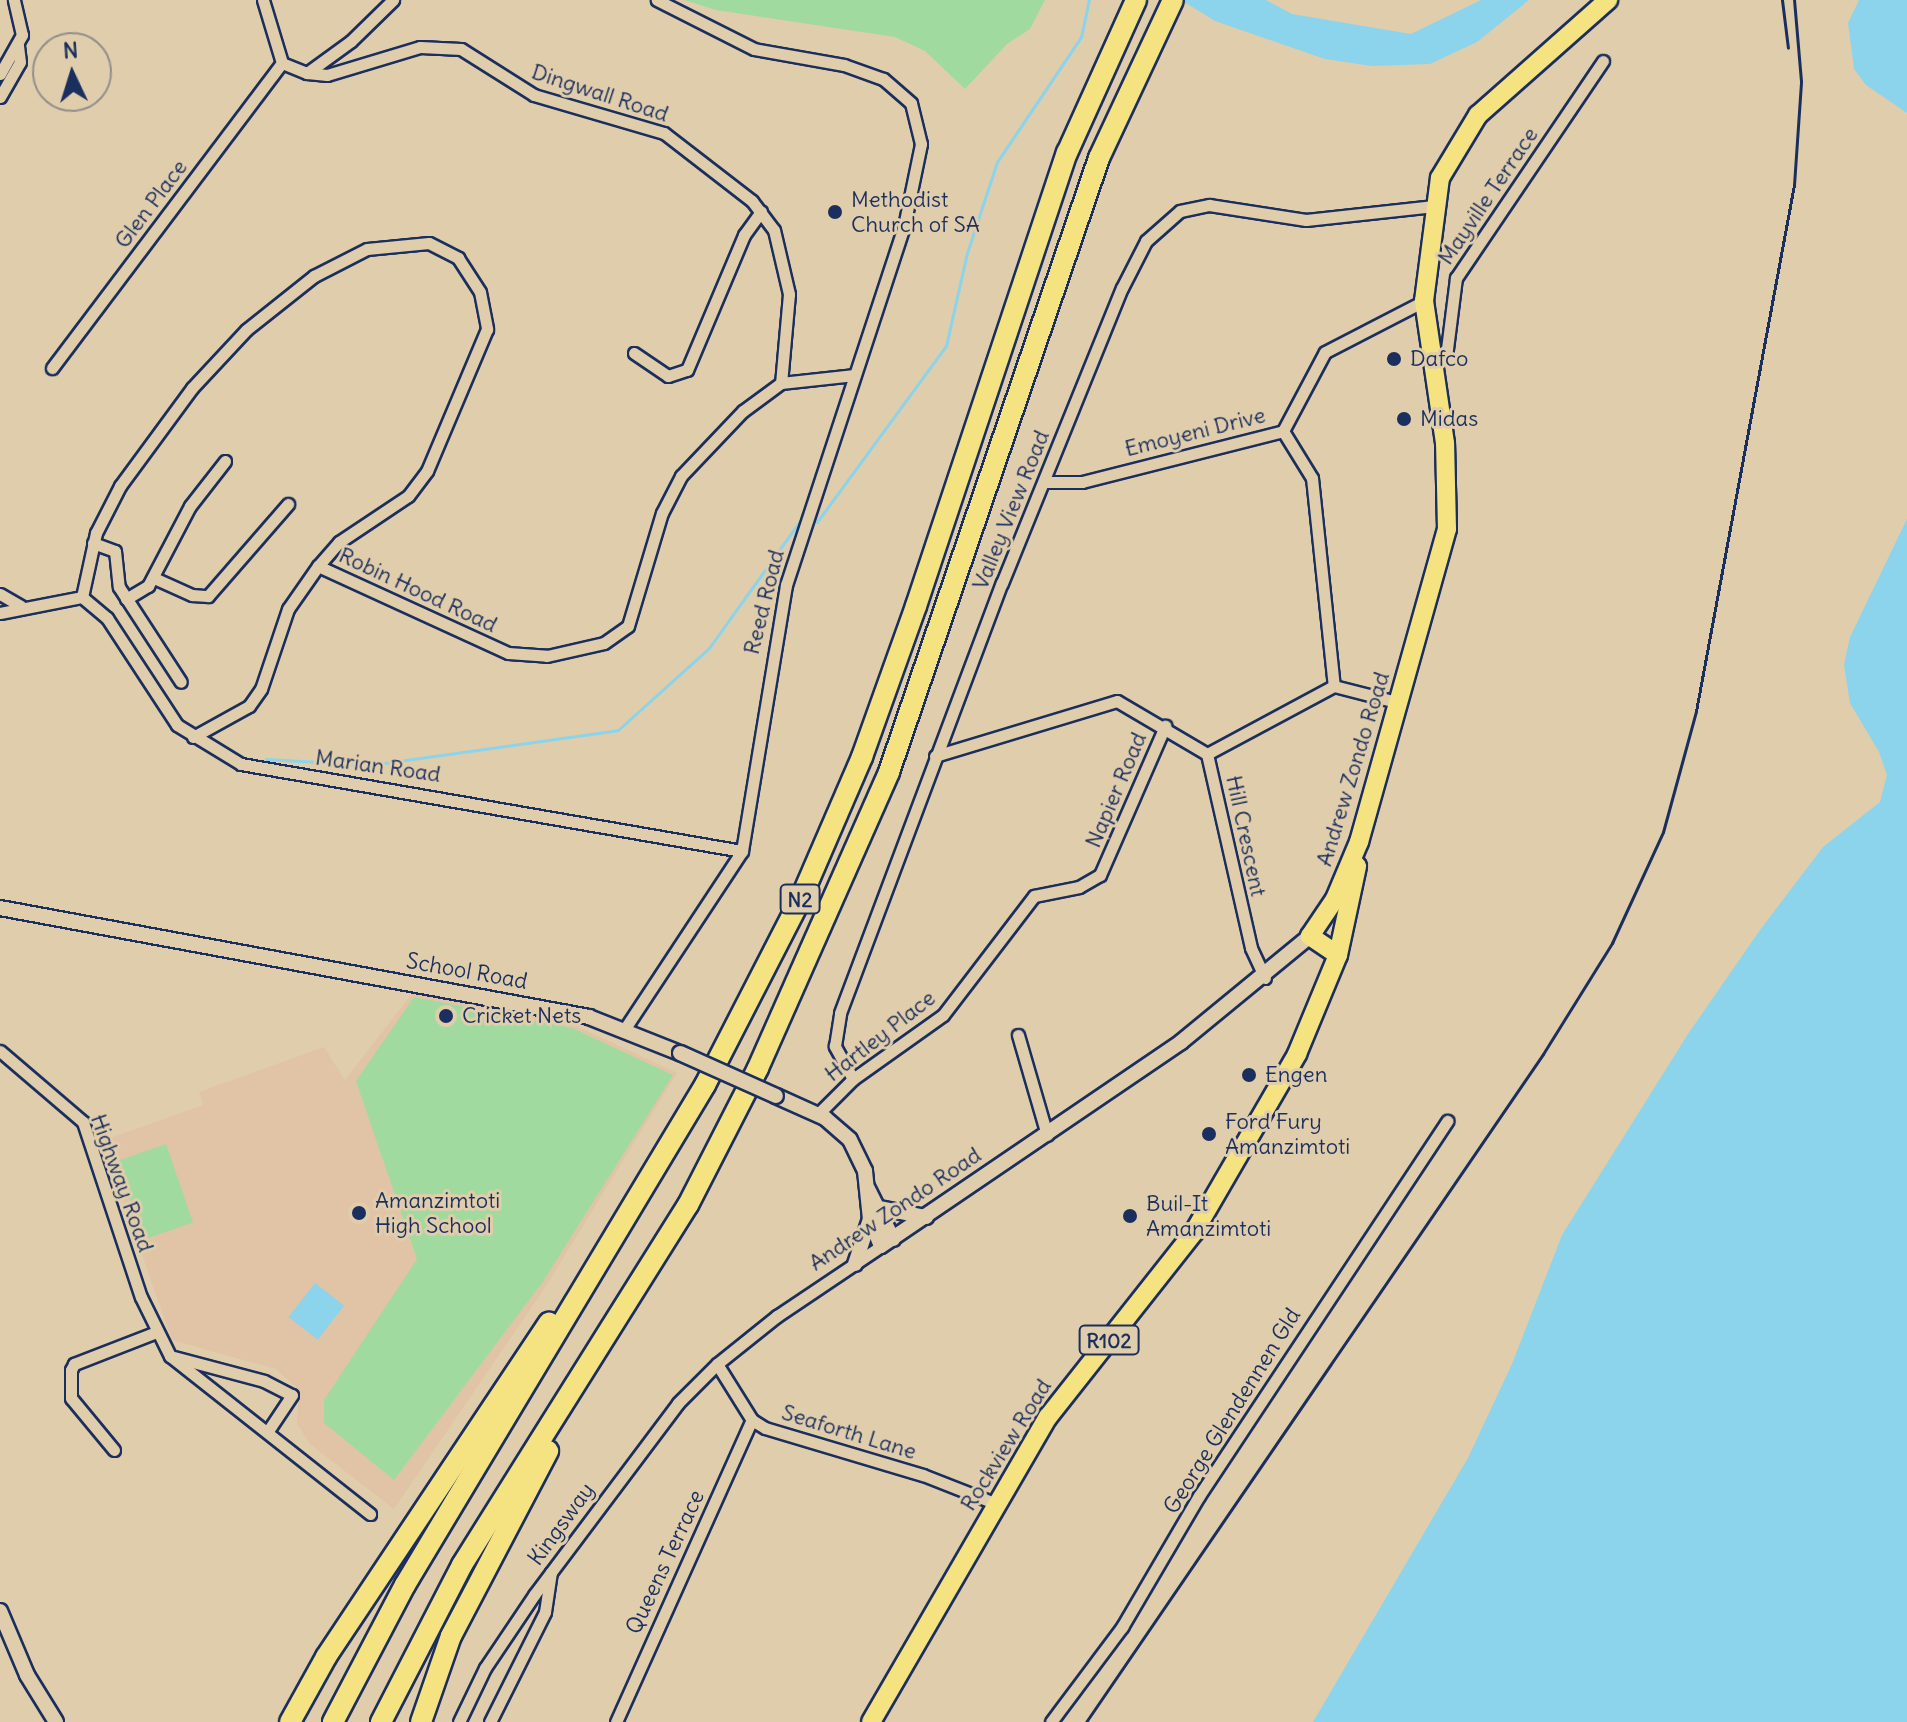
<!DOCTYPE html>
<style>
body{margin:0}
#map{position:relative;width:1907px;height:1722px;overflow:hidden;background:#e0cdab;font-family:Delius,sans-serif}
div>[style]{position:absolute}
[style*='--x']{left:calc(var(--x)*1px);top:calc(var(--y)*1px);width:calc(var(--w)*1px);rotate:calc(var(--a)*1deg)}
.built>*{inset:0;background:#e1c3a6}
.green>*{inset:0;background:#a1da9f;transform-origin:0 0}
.water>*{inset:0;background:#8bd4ec;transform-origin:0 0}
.stream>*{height:3px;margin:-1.5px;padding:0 1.5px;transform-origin:1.5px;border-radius:1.5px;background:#8bd4ec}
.roads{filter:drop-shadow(2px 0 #1b2f5e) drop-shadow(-2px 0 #1b2f5e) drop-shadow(0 2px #1b2f5e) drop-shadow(0 -2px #1b2f5e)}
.minor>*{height:11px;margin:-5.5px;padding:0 5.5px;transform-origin:5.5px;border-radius:5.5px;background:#e0cdab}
.tertiary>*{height:14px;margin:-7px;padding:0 7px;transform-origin:7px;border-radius:7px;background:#e0cdab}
.primary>*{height:18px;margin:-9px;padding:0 9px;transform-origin:9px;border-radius:9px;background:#f5e382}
.motorway>*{height:20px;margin:-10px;padding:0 10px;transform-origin:10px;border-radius:10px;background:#f5e382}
.rail>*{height:3px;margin:-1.5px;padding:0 1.5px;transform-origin:1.5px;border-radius:1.5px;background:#1b2f5e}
.bridges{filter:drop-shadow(2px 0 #1b2f5e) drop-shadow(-2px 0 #1b2f5e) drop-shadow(0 2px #1b2f5e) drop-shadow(0 -2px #1b2f5e)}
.tertiary-bridge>*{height:14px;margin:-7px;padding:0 7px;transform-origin:7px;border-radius:7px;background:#e0cdab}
.dots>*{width:22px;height:22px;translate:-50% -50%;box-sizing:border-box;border:4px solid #e0cdab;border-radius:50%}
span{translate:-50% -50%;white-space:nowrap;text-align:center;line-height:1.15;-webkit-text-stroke:6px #e0cdab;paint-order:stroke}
.shield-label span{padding:2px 6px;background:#e0cdab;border:2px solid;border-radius:6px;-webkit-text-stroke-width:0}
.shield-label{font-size:20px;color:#1b2f5e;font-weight:700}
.street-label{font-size:22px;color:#1b2f5e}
.poi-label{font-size:22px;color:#1b2f5e}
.left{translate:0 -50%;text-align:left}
.north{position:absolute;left:32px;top:32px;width:80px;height:80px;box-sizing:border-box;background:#e0cdab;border:2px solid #918e8c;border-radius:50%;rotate:356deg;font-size:22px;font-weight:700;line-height:32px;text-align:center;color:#1b2f5e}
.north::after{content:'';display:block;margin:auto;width:28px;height:36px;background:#1b2f5e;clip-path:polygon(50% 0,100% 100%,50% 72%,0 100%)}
</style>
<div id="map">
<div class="built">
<div style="clip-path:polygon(414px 991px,574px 1025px,677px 1073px,546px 1286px,394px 1509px,310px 1444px,297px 1424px,299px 1390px,276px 1369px,172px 1340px,102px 1141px,203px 1105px,199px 1092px,324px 1047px,345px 1080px)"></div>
</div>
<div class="green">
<div style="clip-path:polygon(684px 0,1045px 0,1030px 29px,1007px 44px,965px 89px,925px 51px,895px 37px,716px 10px)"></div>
<div style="clip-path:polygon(414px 997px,572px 1028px,673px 1075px,544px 1280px,394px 1480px,324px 1423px,324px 1400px,417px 1259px,356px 1081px)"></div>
<div style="left:166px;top:1144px;width:83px;height:52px;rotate:71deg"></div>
</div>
<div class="water">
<div style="clip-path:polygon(1181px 0,1266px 0,1292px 14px,1411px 34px,1481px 0,1529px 0,1477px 42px,1430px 64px,1372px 66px,1325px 59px,1215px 21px)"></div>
<div style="clip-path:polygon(1859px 0,1907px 0,1907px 113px,1866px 85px,1854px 69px,1848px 23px)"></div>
<div style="clip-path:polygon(1907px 519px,1907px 1722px,1313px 1722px,1468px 1458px,1512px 1364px,1562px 1235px,1688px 1034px,1760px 930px,1823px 847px,1880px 802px,1887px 775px,1879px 752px,1850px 703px,1844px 665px,1850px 637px)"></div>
<div style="left:315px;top:1283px;width:37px;height:43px;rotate:38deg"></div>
</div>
<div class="stream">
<div style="--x:817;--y:522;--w:218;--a:-53.8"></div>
<div style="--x:946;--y:346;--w:95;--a:-77.3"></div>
<div style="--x:967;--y:253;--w:96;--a:-71.8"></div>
<div style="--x:997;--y:162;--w:151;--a:-56.1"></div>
<div style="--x:1081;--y:37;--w:38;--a:-78"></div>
<div style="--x:266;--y:759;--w:104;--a:3.3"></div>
<div style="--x:370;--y:765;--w:250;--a:-8"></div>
<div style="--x:618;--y:730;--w:122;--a:-42"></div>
<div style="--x:709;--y:648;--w:156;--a:-54.4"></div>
</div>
<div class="roads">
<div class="minor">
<div style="--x:263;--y:0;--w:66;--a:73.2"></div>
<div style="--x:282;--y:63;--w:27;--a:22"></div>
<div style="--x:307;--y:73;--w:54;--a:-36"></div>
<div style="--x:351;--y:41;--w:59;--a:-44.3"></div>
<div style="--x:307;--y:73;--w:20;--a:6"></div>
<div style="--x:327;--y:75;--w:97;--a:-16.8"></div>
<div style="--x:420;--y:47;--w:41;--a:2.8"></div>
<div style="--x:461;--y:49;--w:86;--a:32.2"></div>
<div style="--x:534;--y:95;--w:135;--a:16.3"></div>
<div style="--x:664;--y:133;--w:111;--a:37.7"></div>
<div style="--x:752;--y:201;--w:36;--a:53"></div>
<div style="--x:774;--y:230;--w:66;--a:76.8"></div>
<div style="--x:789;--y:294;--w:89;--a:95.1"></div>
<div style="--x:781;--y:383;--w:74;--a:-6.2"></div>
<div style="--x:0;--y:74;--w:45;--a:-60.6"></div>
<div style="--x:22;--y:35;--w:36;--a:-103"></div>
<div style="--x:0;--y:97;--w:40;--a:-60.3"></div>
<div style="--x:20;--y:62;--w:17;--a:-97"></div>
<div style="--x:634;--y:353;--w:41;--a:34.1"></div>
<div style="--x:668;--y:376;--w:20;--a:-18"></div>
<div style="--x:687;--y:370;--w:147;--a:-67.1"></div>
<div style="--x:744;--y:235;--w:29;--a:-54"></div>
<div style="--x:1434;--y:363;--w:19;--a:-47"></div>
<div style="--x:1447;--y:349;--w:72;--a:-82.8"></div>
<div style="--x:1456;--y:278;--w:262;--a:-55.9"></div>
<div style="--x:52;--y:368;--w:382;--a:-53"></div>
<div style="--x:1283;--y:431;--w:55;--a:58.3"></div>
<div style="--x:1312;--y:478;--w:209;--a:84"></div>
<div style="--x:1283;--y:431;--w:89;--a:-62"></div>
<div style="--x:1325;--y:352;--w:111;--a:-27.3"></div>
<div style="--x:1045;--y:482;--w:37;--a:0"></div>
<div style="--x:1082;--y:482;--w:207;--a:-14.2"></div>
<div style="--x:93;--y:543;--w:23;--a:20"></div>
<div style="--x:115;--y:551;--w:36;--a:84"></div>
<div style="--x:119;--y:587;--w:113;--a:56.9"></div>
<div style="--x:318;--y:566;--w:209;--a:24.6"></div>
<div style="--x:508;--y:653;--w:39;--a:4"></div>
<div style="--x:547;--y:656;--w:58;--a:-12.8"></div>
<div style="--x:604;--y:643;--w:29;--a:-35"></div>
<div style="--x:628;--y:626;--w:118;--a:-73.3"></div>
<div style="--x:662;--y:513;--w:42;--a:-62.8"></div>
<div style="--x:681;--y:476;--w:90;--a:-46.4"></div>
<div style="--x:743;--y:411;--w:47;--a:-36.4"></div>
<div style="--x:154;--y:578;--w:42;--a:24.1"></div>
<div style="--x:192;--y:595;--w:16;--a:4"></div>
<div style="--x:208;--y:596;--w:122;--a:-49"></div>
<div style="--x:0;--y:594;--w:24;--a:30"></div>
<div style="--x:82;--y:597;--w:66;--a:-77.7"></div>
<div style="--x:96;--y:533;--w:53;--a:-62.9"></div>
<div style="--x:120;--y:486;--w:122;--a:-53.7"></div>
<div style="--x:192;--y:388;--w:79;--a:-47"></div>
<div style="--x:246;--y:330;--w:87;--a:-38.5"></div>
<div style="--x:314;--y:276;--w:59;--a:-27"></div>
<div style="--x:367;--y:249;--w:62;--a:-5.5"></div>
<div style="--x:429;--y:243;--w:33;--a:27"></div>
<div style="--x:458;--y:258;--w:40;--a:57.1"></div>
<div style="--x:480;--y:292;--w:38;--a:79"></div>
<div style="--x:487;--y:329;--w:154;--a:112.9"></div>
<div style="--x:427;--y:471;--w:31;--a:127"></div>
<div style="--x:408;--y:496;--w:83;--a:146.3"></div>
<div style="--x:339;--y:542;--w:32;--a:131"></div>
<div style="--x:318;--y:566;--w:52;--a:124.9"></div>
<div style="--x:288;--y:609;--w:84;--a:108.6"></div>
<div style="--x:261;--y:689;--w:21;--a:125"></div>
<div style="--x:249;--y:706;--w:64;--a:151"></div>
<div style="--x:82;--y:597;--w:33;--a:40"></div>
<div style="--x:107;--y:618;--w:128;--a:56.8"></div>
<div style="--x:177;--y:725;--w:75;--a:31.4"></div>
<div style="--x:241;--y:764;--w:508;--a:9.85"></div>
<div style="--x:126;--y:599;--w:26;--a:-31"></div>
<div style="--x:148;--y:586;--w:90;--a:-62.3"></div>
<div style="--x:190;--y:506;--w:57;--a:-52.1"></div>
<div style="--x:0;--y:613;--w:84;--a:-11"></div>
<div style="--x:1207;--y:754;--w:144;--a:-28.2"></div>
<div style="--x:1334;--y:686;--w:68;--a:14.4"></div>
<div style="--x:935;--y:756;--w:190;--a:-16.8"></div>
<div style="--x:1117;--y:701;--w:104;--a:30.5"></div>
<div style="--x:1207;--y:754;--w:199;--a:77.2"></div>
<div style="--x:1251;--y:948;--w:33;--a:65"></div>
<div style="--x:624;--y:1030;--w:214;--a:-56.6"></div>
<div style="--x:742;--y:851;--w:270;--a:-80.6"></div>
<div style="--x:786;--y:585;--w:378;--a:-71.8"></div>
<div style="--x:904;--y:226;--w:84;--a:-78.3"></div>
<div style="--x:921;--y:144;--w:42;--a:-103.7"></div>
<div style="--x:911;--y:103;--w:37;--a:-139"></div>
<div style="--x:883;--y:79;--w:41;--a:-160.3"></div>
<div style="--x:844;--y:65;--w:91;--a:-169.9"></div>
<div style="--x:754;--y:49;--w:109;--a:-153.2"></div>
<div style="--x:1018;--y:1035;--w:104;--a:73.8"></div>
<div style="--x:0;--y:1051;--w:109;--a:40.5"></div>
<div style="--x:83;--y:1122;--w:184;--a:71.7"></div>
<div style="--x:141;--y:1297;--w:66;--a:63.8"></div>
<div style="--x:170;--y:1356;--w:255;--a:38.3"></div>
<div style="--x:853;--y:1079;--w:38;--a:-119"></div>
<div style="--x:835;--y:1046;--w:33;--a:-81"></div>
<div style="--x:840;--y:1013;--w:460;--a:-69.4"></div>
<div style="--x:1002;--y:583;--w:318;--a:-67.9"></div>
<div style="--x:1122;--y:288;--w:53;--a:-62.9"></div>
<div style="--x:1146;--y:241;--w:45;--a:-41.4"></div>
<div style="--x:1180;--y:211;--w:30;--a:-12"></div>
<div style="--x:1209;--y:205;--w:98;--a:8.8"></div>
<div style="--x:1306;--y:220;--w:129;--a:-6.2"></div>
<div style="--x:818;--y:1114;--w:49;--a:-45"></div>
<div style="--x:853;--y:1079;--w:110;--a:-35.4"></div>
<div style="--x:943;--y:1015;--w:150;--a:-52.6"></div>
<div style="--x:1034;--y:896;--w:46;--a:-11.3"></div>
<div style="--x:1079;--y:887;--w:24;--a:-30"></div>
<div style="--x:1100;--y:875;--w:163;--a:-66.4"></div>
<div style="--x:174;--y:1357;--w:93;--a:14.9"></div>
<div style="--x:264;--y:1381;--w:31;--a:27"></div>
<div style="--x:292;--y:1395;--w:43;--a:123.7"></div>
<div style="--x:717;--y:1364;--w:66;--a:58"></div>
<div style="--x:752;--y:1420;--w:15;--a:32"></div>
<div style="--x:765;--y:1428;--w:165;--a:16.6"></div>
<div style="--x:923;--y:1475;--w:79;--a:21.4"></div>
<div style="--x:114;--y:1450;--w:67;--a:-129.6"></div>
<div style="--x:71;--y:1398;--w:28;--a:-90"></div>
<div style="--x:71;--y:1370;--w:7;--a:-63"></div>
<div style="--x:74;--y:1364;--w:86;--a:-21.2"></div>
<div style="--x:459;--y:1722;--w:60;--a:-64.3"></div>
<div style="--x:485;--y:1668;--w:88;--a:-56.1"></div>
<div style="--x:534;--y:1595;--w:240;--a:-53.1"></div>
<div style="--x:678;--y:1403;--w:55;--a:-45"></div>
<div style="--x:717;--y:1364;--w:77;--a:-38.7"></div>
<div style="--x:777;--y:1316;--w:125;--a:-33.9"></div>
<div style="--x:490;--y:1722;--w:123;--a:-63.4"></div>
<div style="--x:545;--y:1612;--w:40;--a:-81.5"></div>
<div style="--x:616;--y:1722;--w:331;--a:-65.8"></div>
<div style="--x:1051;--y:1722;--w:119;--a:-53.2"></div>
<div style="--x:1122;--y:1627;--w:152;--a:-59.6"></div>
<div style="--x:1199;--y:1496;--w:450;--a:-56.5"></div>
</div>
<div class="tertiary">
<div style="--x:0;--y:908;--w:599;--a:10.48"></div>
<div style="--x:589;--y:1017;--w:98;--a:21.6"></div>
<div style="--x:776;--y:1096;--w:54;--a:24.2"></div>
<div style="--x:825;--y:1118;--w:33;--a:41"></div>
<div style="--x:850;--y:1140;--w:34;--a:64"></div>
<div style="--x:865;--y:1171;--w:48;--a:84.1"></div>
<div style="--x:870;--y:1219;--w:29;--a:68"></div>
<div style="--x:881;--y:1246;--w:363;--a:-34.2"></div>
<div style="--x:1181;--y:1042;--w:167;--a:-39.4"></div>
<div style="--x:868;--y:1189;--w:56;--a:63.4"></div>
<div style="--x:880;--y:1208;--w:47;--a:11.1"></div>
<div style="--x:855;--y:1264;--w:47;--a:-71.6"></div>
<div style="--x:0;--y:1611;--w:69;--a:67.1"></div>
<div style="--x:27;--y:1675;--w:55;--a:58.3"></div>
</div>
<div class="primary">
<div style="--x:1338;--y:955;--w:34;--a:-146"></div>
<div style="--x:1310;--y:936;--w:45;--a:-56"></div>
<div style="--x:1335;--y:899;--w:62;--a:-67.2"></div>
<div style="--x:1359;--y:842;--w:325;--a:-74.3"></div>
<div style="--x:1447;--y:529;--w:86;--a:-91.3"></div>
<div style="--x:1445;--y:443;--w:144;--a:-98.4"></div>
<div style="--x:1424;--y:301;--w:124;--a:-82.6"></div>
<div style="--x:1440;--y:178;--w:74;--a:-58.9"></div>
<div style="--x:1478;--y:115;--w:174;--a:-41.5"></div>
<div style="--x:871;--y:1722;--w:353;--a:-59.9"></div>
<div style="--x:1048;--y:1417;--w:236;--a:-51.7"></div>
<div style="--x:1194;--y:1232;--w:206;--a:-59.9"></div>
<div style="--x:1297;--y:1054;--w:107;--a:-67.5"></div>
<div style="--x:1338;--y:955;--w:91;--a:-77.9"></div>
</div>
<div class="motorway">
<div style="--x:290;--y:1722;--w:74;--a:-61"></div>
<div style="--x:326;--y:1657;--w:402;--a:-56.3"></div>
<div style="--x:333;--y:1722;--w:155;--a:-62.3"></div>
<div style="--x:405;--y:1585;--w:583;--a:-59.04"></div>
<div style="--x:705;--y:1085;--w:210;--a:-62.8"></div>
<div style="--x:801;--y:898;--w:154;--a:-66.6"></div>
<div style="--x:862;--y:757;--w:160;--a:-70.3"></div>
<div style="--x:916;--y:606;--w:478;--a:-71.6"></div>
<div style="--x:1067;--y:153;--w:168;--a:-65.7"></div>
<div style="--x:381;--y:1722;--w:177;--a:-62.7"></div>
<div style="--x:462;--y:1565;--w:425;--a:-57.9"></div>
<div style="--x:688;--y:1205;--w:154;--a:-62.9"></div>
<div style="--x:758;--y:1068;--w:324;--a:-66.1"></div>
<div style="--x:889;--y:772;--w:649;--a:-71.12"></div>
<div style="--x:1099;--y:158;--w:174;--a:-64.9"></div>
<div style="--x:421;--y:1722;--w:91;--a:-70.8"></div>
<div style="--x:451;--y:1636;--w:209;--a:-62.3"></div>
</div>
</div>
<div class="rail">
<div style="--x:1782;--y:0;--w:48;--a:82.9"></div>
<div style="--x:1086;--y:1722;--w:809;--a:-55.62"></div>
<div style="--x:1543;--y:1054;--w:131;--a:-58.1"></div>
<div style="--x:1612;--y:943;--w:122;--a:-65.3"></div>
<div style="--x:1663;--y:832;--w:125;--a:-74.7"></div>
<div style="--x:1696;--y:711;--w:535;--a:-79.45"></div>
<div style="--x:1794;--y:185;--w:104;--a:-86.1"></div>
<div style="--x:1801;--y:81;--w:81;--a:-94.9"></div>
</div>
<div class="bridges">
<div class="tertiary-bridge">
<div style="--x:680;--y:1053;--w:105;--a:24.1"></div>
</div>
</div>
<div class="dots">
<div style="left:835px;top:212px;background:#1b2f5e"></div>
<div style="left:1394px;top:359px;background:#1b2f5e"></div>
<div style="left:1404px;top:419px;background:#1b2f5e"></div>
<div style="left:446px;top:1016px;background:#1b2f5e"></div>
<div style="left:1249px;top:1075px;background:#1b2f5e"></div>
<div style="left:1209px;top:1134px;background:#1b2f5e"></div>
<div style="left:359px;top:1213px;background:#1b2f5e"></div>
<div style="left:1130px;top:1216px;background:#1b2f5e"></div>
</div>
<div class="shield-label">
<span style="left:800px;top:899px">N2</span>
<span style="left:1109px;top:1340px">R102</span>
</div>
<div class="street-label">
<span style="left:600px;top:93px;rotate:18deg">Dingwall Road</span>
<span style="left:1488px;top:196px;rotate:-56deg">Mayville Terrace</span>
<span style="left:151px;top:204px;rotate:-53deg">Glen Place</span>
<span style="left:1195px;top:432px;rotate:-14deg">Emoyeni Drive</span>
<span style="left:1011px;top:510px;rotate:-68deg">Valley View Road</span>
<span style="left:418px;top:590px;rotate:25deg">Robin Hood Road</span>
<span style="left:764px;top:602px;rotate:-76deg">Reed Road</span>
<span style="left:378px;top:766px;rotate:8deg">Marian Road</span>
<span style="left:1353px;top:769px;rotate:-73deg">Andrew Zondo Road</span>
<span style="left:1116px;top:790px;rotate:-67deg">Napier Road</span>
<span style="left:1246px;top:836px;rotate:78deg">Hill Crescent</span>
<span style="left:467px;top:971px;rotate:10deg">School Road</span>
<span style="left:880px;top:1036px;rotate:-38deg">Hartley Place</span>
<span style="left:122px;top:1183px;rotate:70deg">Highway Road</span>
<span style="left:895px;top:1209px;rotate:-34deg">Andrew Zondo Road</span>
<span style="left:1232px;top:1411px;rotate:-58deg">George Glendennen Gld</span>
<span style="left:849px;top:1432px;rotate:17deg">Seaforth Lane</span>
<span style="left:1006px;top:1445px;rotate:-58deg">Rockview Road</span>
<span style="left:561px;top:1524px;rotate:-54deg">Kingsway</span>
<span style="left:665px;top:1562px;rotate:-65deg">Queens Terrace</span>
</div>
<div class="poi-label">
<span class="left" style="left:851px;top:212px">Methodist<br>Church of SA</span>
<span class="left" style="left:1410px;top:359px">Dafco</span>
<span class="left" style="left:1420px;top:419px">Midas</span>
<span class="left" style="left:462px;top:1016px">Cricket Nets</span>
<span class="left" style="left:1265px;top:1075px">Engen</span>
<span class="left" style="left:1225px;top:1134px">Ford Fury<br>Amanzimtoti</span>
<span class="left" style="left:375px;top:1213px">Amanzimtoti<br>High School</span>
<span class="left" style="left:1146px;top:1216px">Buil-It<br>Amanzimtoti</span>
</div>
<div class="north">N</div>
</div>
